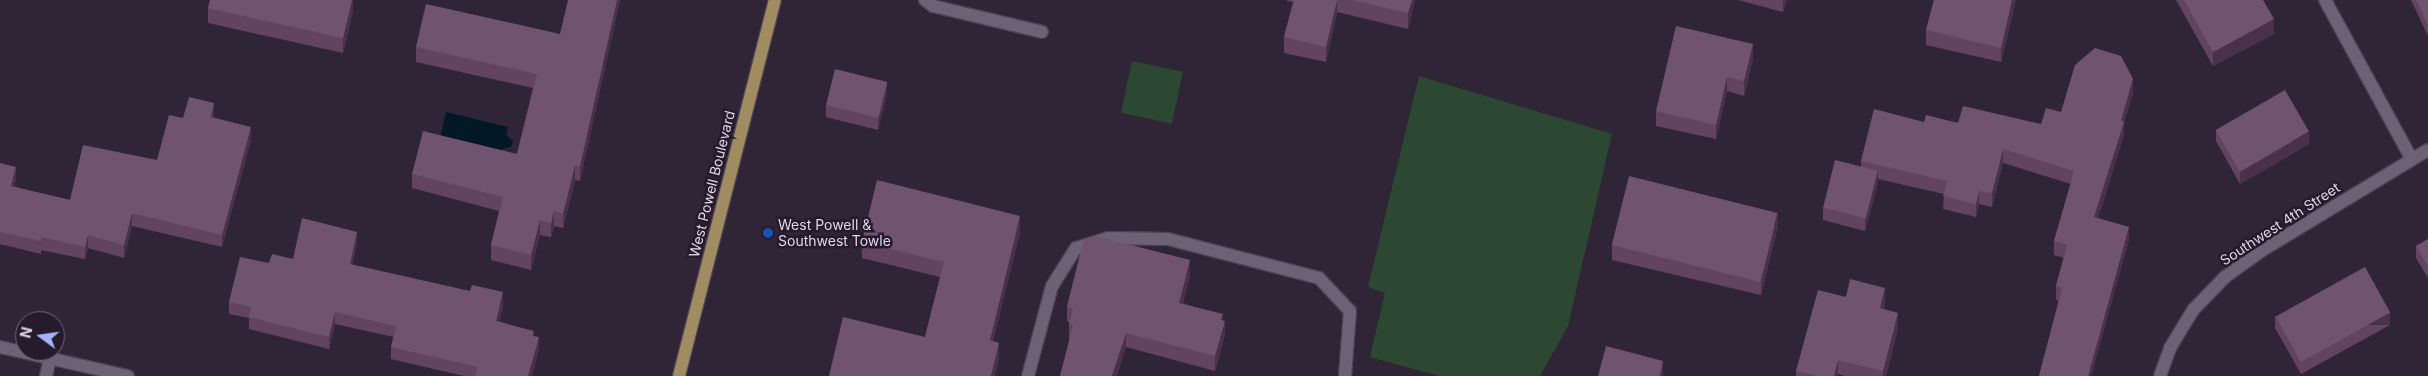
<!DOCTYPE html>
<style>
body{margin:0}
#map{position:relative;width:2428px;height:376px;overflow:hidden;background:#302537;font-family:Inter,sans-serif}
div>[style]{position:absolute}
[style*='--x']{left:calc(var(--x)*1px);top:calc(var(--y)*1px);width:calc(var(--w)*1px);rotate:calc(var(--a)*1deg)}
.green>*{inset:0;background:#2c4832;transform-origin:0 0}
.water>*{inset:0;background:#021925}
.roads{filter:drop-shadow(1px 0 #4c4252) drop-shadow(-1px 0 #4c4252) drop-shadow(0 1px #4c4252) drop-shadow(0 -1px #4c4252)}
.service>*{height:12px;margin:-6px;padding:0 6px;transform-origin:6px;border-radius:6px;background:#6d6176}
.minor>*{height:12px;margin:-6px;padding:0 6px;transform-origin:6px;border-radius:6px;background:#6d6176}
.primary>*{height:12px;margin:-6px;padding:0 6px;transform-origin:6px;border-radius:6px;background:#a18b60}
.wall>*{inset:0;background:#624461}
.shaded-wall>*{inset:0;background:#49314a;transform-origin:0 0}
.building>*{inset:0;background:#70546f;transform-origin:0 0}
.dots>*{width:14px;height:14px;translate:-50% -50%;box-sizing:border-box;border:2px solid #261b2d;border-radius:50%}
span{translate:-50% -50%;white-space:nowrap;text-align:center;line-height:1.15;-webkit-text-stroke:5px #261b2d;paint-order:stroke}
.street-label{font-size:14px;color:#dfd8e5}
.poi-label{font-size:14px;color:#dfd8e5}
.left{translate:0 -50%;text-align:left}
.north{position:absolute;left:15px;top:311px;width:50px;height:50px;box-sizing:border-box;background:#261b2d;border:1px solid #706777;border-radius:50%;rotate:284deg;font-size:14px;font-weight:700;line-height:20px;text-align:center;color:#dfd8e5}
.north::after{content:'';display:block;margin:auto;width:18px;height:22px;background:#a2b2fd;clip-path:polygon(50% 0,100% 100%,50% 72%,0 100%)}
</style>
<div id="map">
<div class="green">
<div style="left:1132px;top:61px;width:52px;height:53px;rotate:12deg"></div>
<div style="clip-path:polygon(1419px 76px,1612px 134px,1568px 326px,1540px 376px,1439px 376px,1370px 357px,1385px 293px,1368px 287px)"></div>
</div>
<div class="water">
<div style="clip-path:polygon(446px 112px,508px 127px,506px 135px,513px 141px,511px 147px,502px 149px,500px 157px,439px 142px)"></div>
</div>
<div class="roads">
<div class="service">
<div style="--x:925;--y:0;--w:10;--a:37"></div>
<div style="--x:933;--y:6;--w:112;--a:13.4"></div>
<div style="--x:46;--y:376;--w:18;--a:-77"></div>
<div style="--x:1028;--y:376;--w:93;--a:-75.1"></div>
<div style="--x:1052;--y:286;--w:45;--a:-57.7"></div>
<div style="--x:1076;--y:248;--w:34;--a:-17"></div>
<div style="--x:1108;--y:238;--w:60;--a:1"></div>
<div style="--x:1168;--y:239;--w:156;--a:14.5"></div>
<div style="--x:1319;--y:278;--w:45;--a:46.8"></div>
<div style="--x:1350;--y:311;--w:65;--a:94.4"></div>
</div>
<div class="minor">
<div style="--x:2325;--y:0;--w:180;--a:61.4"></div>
<div style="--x:0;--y:347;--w:131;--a:12.8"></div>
<div style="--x:2160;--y:376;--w:30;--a:-70"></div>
<div style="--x:2170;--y:348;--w:44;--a:-58.8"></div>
<div style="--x:2193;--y:310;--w:46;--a:-45.9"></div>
<div style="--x:2225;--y:277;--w:44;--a:-35.8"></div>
<div style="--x:2261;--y:251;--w:195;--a:-31.2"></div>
</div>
<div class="primary">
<div style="--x:679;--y:376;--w:388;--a:-75.7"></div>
</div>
</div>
<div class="wall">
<div style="clip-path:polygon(353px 0,353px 11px,343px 53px,208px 23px,208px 8px)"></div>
<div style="clip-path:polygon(620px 0,580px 181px,575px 180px,563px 228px,554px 226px,551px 237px,540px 235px,531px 270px,491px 260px,491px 245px,499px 211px,412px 188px,412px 174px,517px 154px,533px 88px,416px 62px,416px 47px,560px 34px)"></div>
<div style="clip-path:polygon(1287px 0,1415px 0,1408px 29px,1337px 12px,1326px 62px,1284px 53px,1284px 37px,1293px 2px,1287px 1px)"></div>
<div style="clip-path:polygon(1738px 0,1787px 0,1783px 12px)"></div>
<div style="clip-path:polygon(1934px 0,2016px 0,2001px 62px,1926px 45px,1926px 30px)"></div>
<div style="clip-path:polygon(2176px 0,2263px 0,2274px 34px,2213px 66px)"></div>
<div style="clip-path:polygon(2411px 0,2428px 0,2428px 36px)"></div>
<div style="clip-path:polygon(1753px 59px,1744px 96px,1727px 91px,1716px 139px,1656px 126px,1656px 111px)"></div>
<div style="clip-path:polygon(2133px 93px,2124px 122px,2124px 135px,2098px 218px,2129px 240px,2091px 376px,2039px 376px,2059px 301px,2056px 300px,2056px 286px,2064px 258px,2054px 255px,2054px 241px,2071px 184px,2003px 163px,1992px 207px,1979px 204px,1976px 217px,1943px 209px,1944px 194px,1878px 179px,1878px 183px,1865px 231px,1823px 220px,1823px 208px,1861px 167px,1861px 161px,1924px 122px,2041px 124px,2061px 112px)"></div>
<div style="clip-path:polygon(887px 94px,878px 130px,826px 117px,826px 105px)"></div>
<div style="clip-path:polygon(214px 116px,214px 118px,251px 140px,222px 247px,132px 226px,124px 258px,88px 248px,85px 259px,41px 250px,41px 254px,0 244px,0 163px,16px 179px,14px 187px,70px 200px,157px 160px,183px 118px)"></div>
<div style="clip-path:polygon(2216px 130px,2309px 144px,2240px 184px,2216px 141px)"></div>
<div style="clip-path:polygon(1778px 226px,1761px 295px,1612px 260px,1612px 245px)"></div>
<div style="clip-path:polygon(1020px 232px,993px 341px,999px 359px,925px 337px,940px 277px,862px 258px,862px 242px)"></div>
<div style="clip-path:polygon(2428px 239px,2428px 278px,2416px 258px,2416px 246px)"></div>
<div style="clip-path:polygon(357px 244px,352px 265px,503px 305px,499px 321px,534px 336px,539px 349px,532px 376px,464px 376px,391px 359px,391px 347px,394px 337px,335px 324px,329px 349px,249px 329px,249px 318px,229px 314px,229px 302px,269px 263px,293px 259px)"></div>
<div style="clip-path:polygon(1190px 275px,1183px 303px,1223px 320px,1225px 335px,1215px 371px,1126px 347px,1069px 339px,1069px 322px,1067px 321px,1067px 306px)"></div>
<div style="clip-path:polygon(1846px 297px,1885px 303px,1884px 309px,1898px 328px,1886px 376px,1845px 376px,1838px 374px,1838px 376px,1796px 376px,1796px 371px)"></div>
<div style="clip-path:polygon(2275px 316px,2390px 325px,2301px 374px,2275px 328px)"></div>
</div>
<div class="shaded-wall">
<div style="clip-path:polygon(352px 0,353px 0,353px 11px,343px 53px,343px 38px)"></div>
<div style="clip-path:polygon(617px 0,620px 0,580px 181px,580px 166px)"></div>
<div style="clip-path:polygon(1337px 0,1337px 12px,1326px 62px,1326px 47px)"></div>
<div style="clip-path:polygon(1412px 0,1415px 0,1408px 29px,1408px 13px)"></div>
<div style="clip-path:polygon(1783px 0,1787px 0,1783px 12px)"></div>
<div style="clip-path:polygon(2012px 0,2016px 0,2001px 62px,2001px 48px)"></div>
<div style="clip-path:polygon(2274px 19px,2274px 34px,2213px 66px,2213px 52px)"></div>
<div style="clip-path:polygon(1753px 44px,1753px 59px,1744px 96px,1744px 81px)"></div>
<div style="clip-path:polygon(1727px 77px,1727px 91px,1716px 139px,1716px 125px)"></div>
<div style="clip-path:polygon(2133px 79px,2133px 93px,2122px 129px,2124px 122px,2124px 135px,2094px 231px,2094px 217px)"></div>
<div style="clip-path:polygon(887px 82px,887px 94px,878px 130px,878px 118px)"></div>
<div style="clip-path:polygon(214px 103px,214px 116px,211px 129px,211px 117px)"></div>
<div style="clip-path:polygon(251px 127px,251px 140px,222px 247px,222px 235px)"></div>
<div style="clip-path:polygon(2309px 132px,2309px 144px,2240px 184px,2240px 172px)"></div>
<div style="clip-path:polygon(2003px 149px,2003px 163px,1992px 207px,1992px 193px)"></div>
<div style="clip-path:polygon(575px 165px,575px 180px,563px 228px,563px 214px)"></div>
<div style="clip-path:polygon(16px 167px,16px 179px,11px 199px,11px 186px)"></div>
<div style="clip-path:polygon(1878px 171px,1878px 183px,1865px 231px,1865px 219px)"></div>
<div style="clip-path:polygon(1979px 191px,1979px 204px,1976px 217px,1976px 204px)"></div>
<div style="clip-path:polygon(554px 211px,554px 226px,551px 237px,551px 223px)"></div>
<div style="clip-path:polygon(1778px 212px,1778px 226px,1761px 295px,1761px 281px)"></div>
<div style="clip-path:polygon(132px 213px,132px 226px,124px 258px,124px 245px)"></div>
<div style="clip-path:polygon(1020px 216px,1020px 232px,990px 355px,990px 340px)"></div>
<div style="clip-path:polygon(540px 220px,540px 235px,531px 270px,531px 255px)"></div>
<div style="clip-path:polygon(2129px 227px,2129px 240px,2091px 376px,2088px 376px)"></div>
<div style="clip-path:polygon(357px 232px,357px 244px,350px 276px,350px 264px)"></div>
<div style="clip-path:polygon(88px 235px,88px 248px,85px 259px,85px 247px)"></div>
<div style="clip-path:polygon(1190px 260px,1190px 275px,1179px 317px,1179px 303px)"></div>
<div style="clip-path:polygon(1885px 288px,1885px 303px,1880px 323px,1880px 308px)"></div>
<div style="clip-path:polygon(503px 292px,503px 305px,496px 333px,496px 321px)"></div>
<div style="clip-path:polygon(335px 312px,335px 324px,329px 349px,329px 337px)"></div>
<div style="clip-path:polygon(1898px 313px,1898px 328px,1886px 376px,1883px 376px,1883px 371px)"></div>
<div style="left:2390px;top:313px;width:12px;height:102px;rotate:90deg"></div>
<div style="clip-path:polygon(1223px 314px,1223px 328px,1225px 321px,1225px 335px,1215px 371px,1215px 356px)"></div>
<div style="clip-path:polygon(1126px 333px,1126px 347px,1117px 376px,1112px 376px)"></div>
<div style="clip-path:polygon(539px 337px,539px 349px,532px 376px,528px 376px)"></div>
<div style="clip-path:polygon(999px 343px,999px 359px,995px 376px,991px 376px)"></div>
<div style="clip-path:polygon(1838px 360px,1838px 376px,1834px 376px)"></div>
<div style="clip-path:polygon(1663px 361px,1663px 376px,1660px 376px)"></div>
</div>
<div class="building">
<div style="clip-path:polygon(210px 0,352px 0,343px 38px,208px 8px)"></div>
<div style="clip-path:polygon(568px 0,617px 0,580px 166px,575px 165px,563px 214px,554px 211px,551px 223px,540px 220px,531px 255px,491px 245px,503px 197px,412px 174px,423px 131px,517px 154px,537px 74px,416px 47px,426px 4px,560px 34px)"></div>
<div style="clip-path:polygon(1294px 0,1337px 0,1326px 47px,1284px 37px)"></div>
<div style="clip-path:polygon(1353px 0,1412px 0,1408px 13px)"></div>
<div style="clip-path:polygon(1934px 0,2012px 0,2001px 48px,1926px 30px)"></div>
<div style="clip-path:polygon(2184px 0,2263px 0,2274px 19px,2213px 52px)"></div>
<div style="clip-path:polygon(2416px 0,2428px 0,2428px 25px)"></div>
<div style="clip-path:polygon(1676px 26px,1753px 44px,1744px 81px,1727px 77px,1716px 125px,1656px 111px)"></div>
<div style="clip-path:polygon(2095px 48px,2121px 56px,2133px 79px,2121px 120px,2124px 122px,2094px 217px,2129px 227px,2088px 376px,2039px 376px,2062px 288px,2056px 286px,2067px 245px,2054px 241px,2074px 171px,2003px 149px,1992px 193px,1979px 191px,1976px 204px,1943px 196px,1947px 181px,1861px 161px,1874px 109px,1924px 122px,1926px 115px,1958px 123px,1963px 106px,2041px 124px,2046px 108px,2061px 112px,2075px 65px)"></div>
<div style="left:835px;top:69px;width:54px;height:37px;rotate:14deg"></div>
<div style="left:2285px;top:90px;width:48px;height:80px;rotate:60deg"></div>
<div style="clip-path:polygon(189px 97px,214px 103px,211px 117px,251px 127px,222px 235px,132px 213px,124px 245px,88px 235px,85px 247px,41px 237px,41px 241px,0 232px,0 163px,16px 167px,11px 186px,70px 200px,83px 145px,157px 160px,169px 115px,183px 118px)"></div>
<div style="left:1835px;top:160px;width:44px;height:49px;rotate:14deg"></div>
<div style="left:1629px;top:176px;width:153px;height:71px;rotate:14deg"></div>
<div style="clip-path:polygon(877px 180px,1020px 216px,990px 340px,999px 343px,991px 376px,829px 376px,843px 317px,925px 337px,944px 262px,862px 242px)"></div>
<div style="clip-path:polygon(302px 218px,357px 232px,350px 264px,470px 291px,472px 285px,503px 292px,496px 321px,534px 331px,533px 336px,539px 337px,528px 376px,475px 376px,478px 367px,391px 347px,396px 326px,335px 312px,329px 337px,249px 317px,251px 307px,229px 302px,240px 257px,269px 263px,272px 254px,293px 259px)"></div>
<div style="clip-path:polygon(1095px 236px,1190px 260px,1179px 303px,1223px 314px,1221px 320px,1225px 321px,1215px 356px,1126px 333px,1112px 376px,1060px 376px,1073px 325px,1069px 324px,1073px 309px,1067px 306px,1084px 239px)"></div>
<div style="clip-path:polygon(2428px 239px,2428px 266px,2416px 246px)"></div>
<div style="left:2365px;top:267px;width:52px;height:102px;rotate:61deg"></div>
<div style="clip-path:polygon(1850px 279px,1885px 288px,1880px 308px,1898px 313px,1883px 371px,1838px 360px,1834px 376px,1818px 376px,1796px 371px,1818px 290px,1846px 297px)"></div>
<div style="clip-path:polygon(1606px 346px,1663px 361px,1660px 376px,1598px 376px)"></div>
</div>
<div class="dots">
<div style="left:768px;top:233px;background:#1a4fb4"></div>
</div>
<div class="street-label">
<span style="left:712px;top:184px;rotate:-76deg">West Powell Boulevard</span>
<span style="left:2280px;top:224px;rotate:-33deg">Southwest 4th Street</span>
</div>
<div class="poi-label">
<span class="left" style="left:778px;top:233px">West Powell &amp;<br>Southwest Towle</span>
</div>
<div class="north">N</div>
</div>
